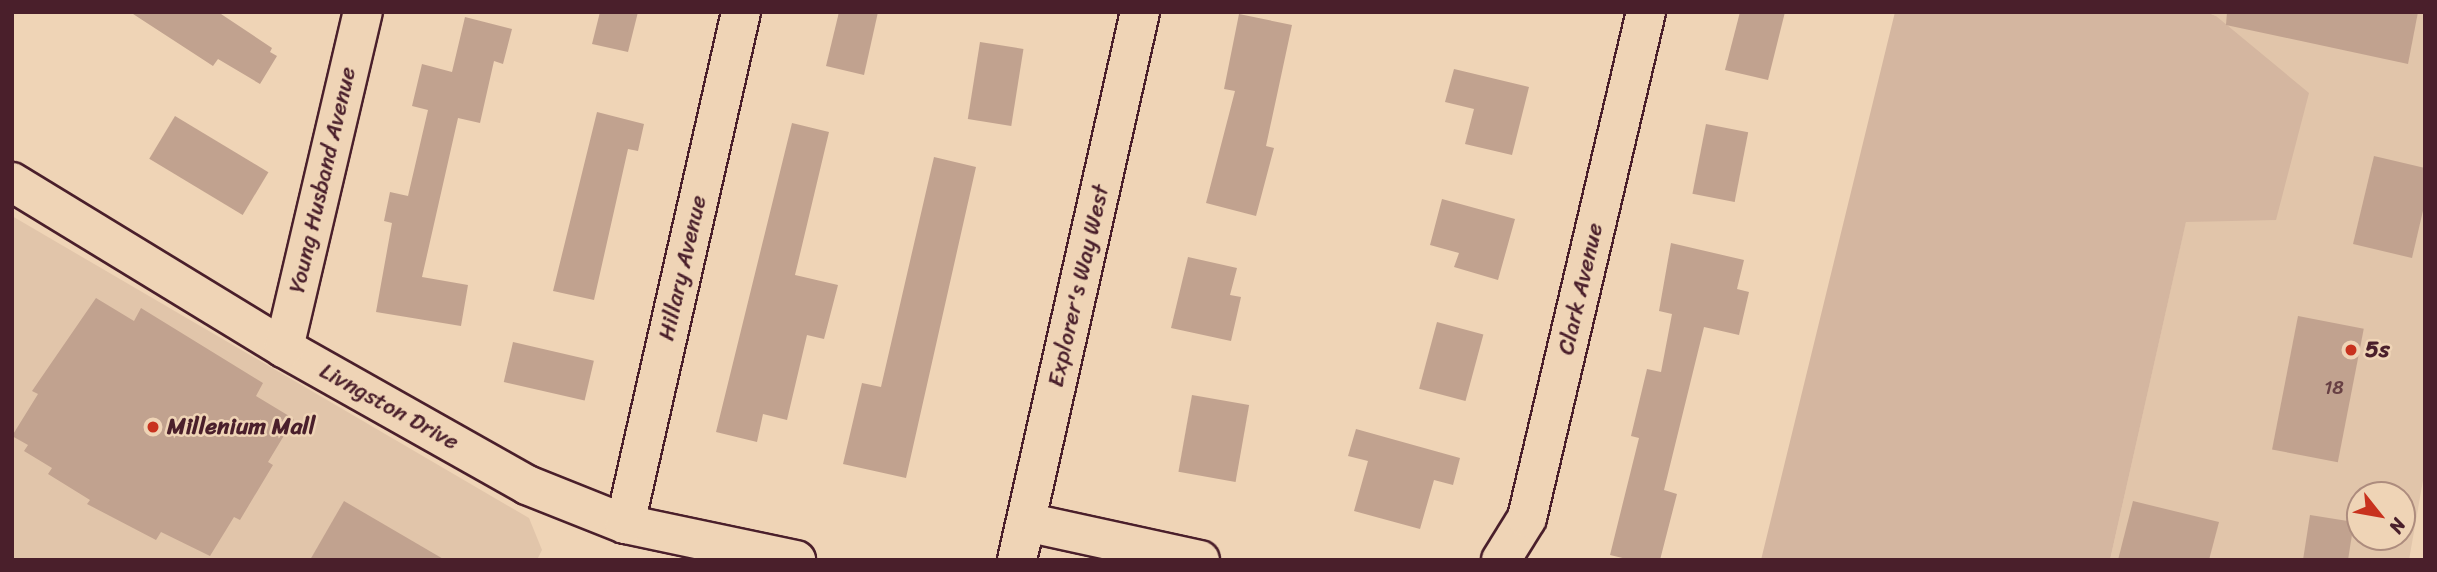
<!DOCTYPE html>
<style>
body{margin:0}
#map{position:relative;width:2437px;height:572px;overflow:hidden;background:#efd4b6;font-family:Sriracha,sans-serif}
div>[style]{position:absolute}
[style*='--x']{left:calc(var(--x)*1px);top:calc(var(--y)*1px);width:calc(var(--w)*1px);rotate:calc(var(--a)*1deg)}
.built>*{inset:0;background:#e1c5aa}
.green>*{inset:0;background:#d4b6a0}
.building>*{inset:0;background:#c1a28f;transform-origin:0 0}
.roads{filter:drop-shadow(2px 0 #4a1f2b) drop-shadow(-2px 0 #4a1f2b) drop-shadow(0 2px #4a1f2b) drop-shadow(0 -2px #4a1f2b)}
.street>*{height:38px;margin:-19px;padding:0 19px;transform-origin:19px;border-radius:19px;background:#efd4b6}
.dots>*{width:19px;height:19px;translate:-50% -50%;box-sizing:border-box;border:4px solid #efd4b6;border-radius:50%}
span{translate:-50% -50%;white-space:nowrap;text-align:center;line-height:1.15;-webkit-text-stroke:5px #efd4b6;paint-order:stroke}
.number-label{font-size:19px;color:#684044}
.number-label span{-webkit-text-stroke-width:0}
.street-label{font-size:23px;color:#4a1f2b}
.poi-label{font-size:23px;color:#4a1f2b;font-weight:700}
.left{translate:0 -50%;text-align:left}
.frame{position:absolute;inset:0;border:14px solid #4a1f2b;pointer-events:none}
.north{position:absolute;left:2346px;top:481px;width:70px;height:70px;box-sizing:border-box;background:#efd4b6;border:2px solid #ad8c7e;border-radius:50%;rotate:121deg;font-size:19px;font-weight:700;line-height:28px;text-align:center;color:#4a1f2b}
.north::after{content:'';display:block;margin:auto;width:24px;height:32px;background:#c8321e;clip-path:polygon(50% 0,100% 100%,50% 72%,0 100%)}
</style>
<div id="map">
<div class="built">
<div style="clip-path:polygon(evenodd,2206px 12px,2425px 12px,2425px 469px,2409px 560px,2110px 560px,2186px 221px,2216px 16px,2206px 12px,2360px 495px,2402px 495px,2402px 537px,2360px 537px,2360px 495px)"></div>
<div style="clip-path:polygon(12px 216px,529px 518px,542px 550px,537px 560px,12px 560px)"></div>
</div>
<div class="green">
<div style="clip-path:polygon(1895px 12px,2206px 12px,2216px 16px,2309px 93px,2276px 220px,2186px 222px,2110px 560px,1761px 560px)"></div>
</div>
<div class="building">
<div style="clip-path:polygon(130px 12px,218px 12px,272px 48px,270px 52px,277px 56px,260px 84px,218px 59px,213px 66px)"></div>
<div style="clip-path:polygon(600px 12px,638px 12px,628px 52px,592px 44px)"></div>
<div style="clip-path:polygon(839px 12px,878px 12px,864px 75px,826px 66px)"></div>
<div style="clip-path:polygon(1740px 12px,1785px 12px,1768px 80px,1725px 70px)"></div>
<div style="clip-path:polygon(2227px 12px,2418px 12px,2408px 64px,2226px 25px)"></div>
<div style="clip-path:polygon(1239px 14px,1292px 25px,1266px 146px,1274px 148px,1256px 216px,1206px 203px,1235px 91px,1224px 89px)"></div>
<div style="clip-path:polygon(465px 17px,512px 29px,503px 64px,494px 61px,480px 123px,458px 118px,422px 277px,468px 285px,461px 326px,376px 312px,392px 223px,384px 221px,390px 192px,408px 196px,428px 110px,412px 106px,422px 64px,452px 72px)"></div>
<div style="left:980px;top:42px;width:44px;height:78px;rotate:9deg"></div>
<div style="clip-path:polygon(1454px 69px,1529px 87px,1512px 155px,1465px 144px,1474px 109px,1445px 102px)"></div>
<div style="clip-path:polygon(597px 112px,644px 124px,638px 151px,628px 149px,594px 300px,553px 291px)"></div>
<div style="left:175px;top:116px;width:109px;height:50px;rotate:31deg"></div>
<div style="clip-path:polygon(792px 123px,829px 132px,795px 275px,838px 285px,824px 339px,807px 335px,787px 420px,763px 414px,757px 442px,716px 432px)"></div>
<div style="left:1706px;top:124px;width:43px;height:71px;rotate:11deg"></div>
<div style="clip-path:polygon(2374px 156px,2425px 168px,2425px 202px,2412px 258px,2353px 244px)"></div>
<div style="clip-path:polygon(934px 157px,976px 167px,906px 478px,843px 464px,862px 383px,881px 387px)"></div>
<div style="clip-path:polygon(1442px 199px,1515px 219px,1498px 280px,1454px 267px,1459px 253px,1430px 245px)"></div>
<div style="clip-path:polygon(1671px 243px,1744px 260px,1737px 289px,1749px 292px,1739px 335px,1704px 327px,1664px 490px,1677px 494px,1660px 560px,1631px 560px,1610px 555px,1639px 438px,1631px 436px,1647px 369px,1661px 372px,1672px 314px,1659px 311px)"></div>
<div style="clip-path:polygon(1188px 257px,1237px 268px,1230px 295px,1241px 297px,1231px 341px,1171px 328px)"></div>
<div style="clip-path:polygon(96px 298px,134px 321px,141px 308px,263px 383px,256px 396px,294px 419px,268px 462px,273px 465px,240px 520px,234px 517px,210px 556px,161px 532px,156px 540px,87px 504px,90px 500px,48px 474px,52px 468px,24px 451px,28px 445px,12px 436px,38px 394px,32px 391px)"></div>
<div style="left:2298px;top:316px;width:67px;height:136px;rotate:11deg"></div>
<div style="left:1437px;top:322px;width:48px;height:69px;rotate:15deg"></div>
<div style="left:513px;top:342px;width:83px;height:41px;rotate:13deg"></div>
<div style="left:1192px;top:395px;width:58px;height:78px;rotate:10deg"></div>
<div style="clip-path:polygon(1356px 429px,1460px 458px,1453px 485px,1434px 480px,1420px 529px,1354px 511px,1368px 461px,1348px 456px)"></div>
<div style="clip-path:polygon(344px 501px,445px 560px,310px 560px)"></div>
<div style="clip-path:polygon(2133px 501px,2219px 522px,2209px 560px,2118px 560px)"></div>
<div style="clip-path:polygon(2310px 515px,2354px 522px,2348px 560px,2303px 560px)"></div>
</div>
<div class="roads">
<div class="street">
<div style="--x:12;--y:182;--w:319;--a:31.4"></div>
<div style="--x:284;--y:348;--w:279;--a:29.4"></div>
<div style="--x:527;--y:485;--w:105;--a:21.7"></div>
<div style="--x:625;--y:524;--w:175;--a:11.9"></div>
<div style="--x:284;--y:348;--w:345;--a:-76.8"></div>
<div style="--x:1026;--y:522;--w:178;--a:12.3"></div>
<div style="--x:625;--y:524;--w:525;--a:-77.23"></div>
<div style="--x:1017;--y:560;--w:562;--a:-77.35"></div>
<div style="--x:1501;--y:560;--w:49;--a:-58.2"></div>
<div style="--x:1527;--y:518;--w:520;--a:-76.77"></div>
</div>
</div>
<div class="dots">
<div style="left:2351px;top:350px;background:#c8321e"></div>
<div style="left:153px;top:427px;background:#c8321e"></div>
</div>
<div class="number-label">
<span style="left:2334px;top:388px">18</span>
</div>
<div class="street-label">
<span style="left:323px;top:180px;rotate:-77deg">Young Husband Avenue</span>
<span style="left:683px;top:268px;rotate:-77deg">Hillary Avenue</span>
<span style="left:1079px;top:286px;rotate:-77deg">Explorer's Way West</span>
<span style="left:1581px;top:289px;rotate:-77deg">Clark Avenue</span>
<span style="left:389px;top:407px;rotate:29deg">Livngston Drive</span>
</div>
<div class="poi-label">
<span class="left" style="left:2365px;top:350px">5s</span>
<span class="left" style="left:167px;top:427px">Millenium Mall</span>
</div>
<div class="frame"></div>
<div class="north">N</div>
</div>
